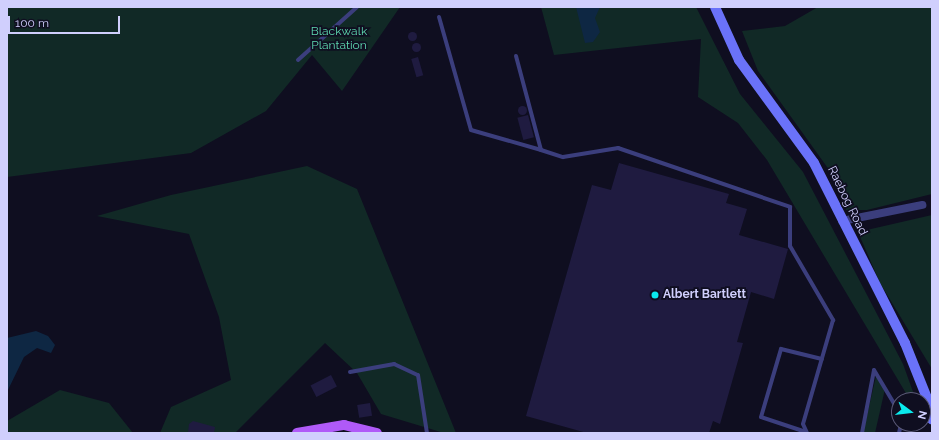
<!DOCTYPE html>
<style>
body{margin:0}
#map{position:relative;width:939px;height:440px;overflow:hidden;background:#0f0e20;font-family:Raleway,sans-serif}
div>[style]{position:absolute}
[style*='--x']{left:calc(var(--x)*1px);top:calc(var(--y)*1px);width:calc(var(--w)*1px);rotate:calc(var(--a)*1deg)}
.green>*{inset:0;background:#112926}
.water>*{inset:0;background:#0e2743}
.building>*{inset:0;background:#1f1b40;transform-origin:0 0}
.round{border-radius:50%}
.lane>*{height:4px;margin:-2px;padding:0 2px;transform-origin:2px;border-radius:2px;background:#3b3e7d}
.street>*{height:8px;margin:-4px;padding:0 4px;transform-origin:4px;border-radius:4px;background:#3b3e7d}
.secondary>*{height:10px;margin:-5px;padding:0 5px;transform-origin:5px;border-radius:5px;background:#6a72f9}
.primary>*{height:10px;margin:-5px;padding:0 5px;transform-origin:5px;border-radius:5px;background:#b05af8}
.dots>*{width:11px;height:11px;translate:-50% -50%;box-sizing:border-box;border:2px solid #0f0e20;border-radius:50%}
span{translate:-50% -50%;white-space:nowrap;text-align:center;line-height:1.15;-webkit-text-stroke:3.5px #0f0e20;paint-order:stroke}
.park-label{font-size:12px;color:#5ed9b0}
.street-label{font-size:12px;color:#d0cffd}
.poi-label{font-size:12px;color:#d0cffd;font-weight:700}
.left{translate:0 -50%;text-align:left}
.frame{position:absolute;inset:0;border:8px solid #d0cffd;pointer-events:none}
.north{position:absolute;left:891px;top:392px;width:40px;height:40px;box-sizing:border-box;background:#0f0e20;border:1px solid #5c5b78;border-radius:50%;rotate:105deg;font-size:11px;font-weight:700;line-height:16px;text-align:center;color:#d0cffd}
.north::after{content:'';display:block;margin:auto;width:14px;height:18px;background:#0aeaed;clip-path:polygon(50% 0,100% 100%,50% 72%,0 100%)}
.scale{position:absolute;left:8px;top:16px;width:112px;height:18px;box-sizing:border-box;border:2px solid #d0cffd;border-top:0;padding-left:5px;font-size:12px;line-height:14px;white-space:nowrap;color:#d0cffd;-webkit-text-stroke:3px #0f0e20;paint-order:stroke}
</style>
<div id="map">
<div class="green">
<div style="clip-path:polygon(7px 7px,400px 7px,342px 91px,312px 55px,266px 111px,191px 153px,7px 177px)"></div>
<div style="clip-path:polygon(541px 7px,696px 7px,740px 94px,803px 172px,903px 364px,916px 400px,910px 400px,767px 160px,738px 123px,698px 97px,701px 39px,554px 55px)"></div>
<div style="clip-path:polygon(818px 7px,932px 7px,932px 194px,867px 210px,846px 210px,840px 185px,758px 71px,742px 31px,785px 26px)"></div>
<div style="clip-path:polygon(307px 166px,357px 189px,456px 433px,444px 433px,381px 414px,357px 373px,325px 343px,235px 433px,160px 433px,171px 407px,231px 380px,219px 317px,189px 234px,97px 216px,171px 195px)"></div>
<div style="clip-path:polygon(932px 215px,932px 369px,880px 283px,858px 232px)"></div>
<div style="clip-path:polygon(876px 376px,885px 389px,875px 433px,863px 433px)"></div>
<div style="clip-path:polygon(60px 390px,109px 403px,133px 433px,7px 433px,7px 421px)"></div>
</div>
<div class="water">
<div style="clip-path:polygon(576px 7px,600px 7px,595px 18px,600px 32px,593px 42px,585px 43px)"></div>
<div style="clip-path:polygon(36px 331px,48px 336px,55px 345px,51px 353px,37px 348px,24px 357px,7px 392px,7px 338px)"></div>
</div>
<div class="building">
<div class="round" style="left:407.5px;top:31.5px;width:9px;height:9px"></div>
<div class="round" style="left:411.5px;top:42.5px;width:9px;height:9px"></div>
<div style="left:418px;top:57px;width:19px;height:7px;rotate:74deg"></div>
<div class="round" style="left:517.5px;top:105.5px;width:9px;height:9px"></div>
<div style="left:528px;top:115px;width:23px;height:11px;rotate:75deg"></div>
<div style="clip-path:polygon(619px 163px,729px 194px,726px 203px,747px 209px,739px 235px,788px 249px,774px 299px,751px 292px,737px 342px,743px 343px,720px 424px,713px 421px,709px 433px,587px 433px,526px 416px,592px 185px,611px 190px)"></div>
<div style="left:331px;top:375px;width:13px;height:23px;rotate:63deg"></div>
<div style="left:370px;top:403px;width:13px;height:13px;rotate:81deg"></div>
<div style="clip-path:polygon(193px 421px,215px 427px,214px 433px,188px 433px,189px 424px)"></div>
</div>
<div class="lane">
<div style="--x:439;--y:17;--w:117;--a:74.2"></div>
<div style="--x:471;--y:130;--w:73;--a:15.9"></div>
<div style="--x:516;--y:56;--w:97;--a:75.1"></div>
<div style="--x:541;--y:150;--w:23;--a:18"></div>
<div style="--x:563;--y:157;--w:56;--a:-9.3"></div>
<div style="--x:618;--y:148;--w:182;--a:18.9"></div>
<div style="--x:790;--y:207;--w:39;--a:90"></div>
<div style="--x:790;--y:246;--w:86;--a:59.8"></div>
<div style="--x:833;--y:320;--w:108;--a:106.1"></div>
<div style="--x:803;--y:424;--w:10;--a:66"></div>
<div style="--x:298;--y:60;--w:79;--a:-41.9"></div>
<div style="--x:350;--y:372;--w:45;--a:-10.3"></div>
<div style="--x:394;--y:364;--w:26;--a:25"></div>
<div style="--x:418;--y:375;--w:59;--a:81.2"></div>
<div style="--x:806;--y:432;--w:47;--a:-161.6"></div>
<div style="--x:761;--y:417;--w:71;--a:-73.6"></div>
<div style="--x:781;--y:349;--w:42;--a:13.7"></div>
<div style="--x:862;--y:433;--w:64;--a:-79.2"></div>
<div style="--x:874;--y:370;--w:49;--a:59.2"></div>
<div style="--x:899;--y:433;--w:9;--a:-77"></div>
</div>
<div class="street">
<div style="--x:842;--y:221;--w:82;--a:-11.3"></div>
</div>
<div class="secondary">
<div style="--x:715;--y:7;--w:58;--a:65.6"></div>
<div style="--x:739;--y:60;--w:127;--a:53.9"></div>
<div style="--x:814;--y:163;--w:202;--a:63.2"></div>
<div style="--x:905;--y:343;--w:59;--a:68.2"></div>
<div style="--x:927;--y:398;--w:22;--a:77"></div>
</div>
<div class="primary">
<div style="--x:297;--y:433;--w:48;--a:-9.7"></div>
<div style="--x:344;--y:425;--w:34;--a:14"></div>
</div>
<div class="dots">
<div style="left:655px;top:295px;background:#0aeaed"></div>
</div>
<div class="park-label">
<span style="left:339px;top:39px">Blackwalk<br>Plantation</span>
</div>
<div class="street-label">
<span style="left:847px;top:201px;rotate:64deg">Raebog Road</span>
</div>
<div class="poi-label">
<span class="left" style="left:663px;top:295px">Albert Bartlett</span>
</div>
<div class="frame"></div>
<div class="north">N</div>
<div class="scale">100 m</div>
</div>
